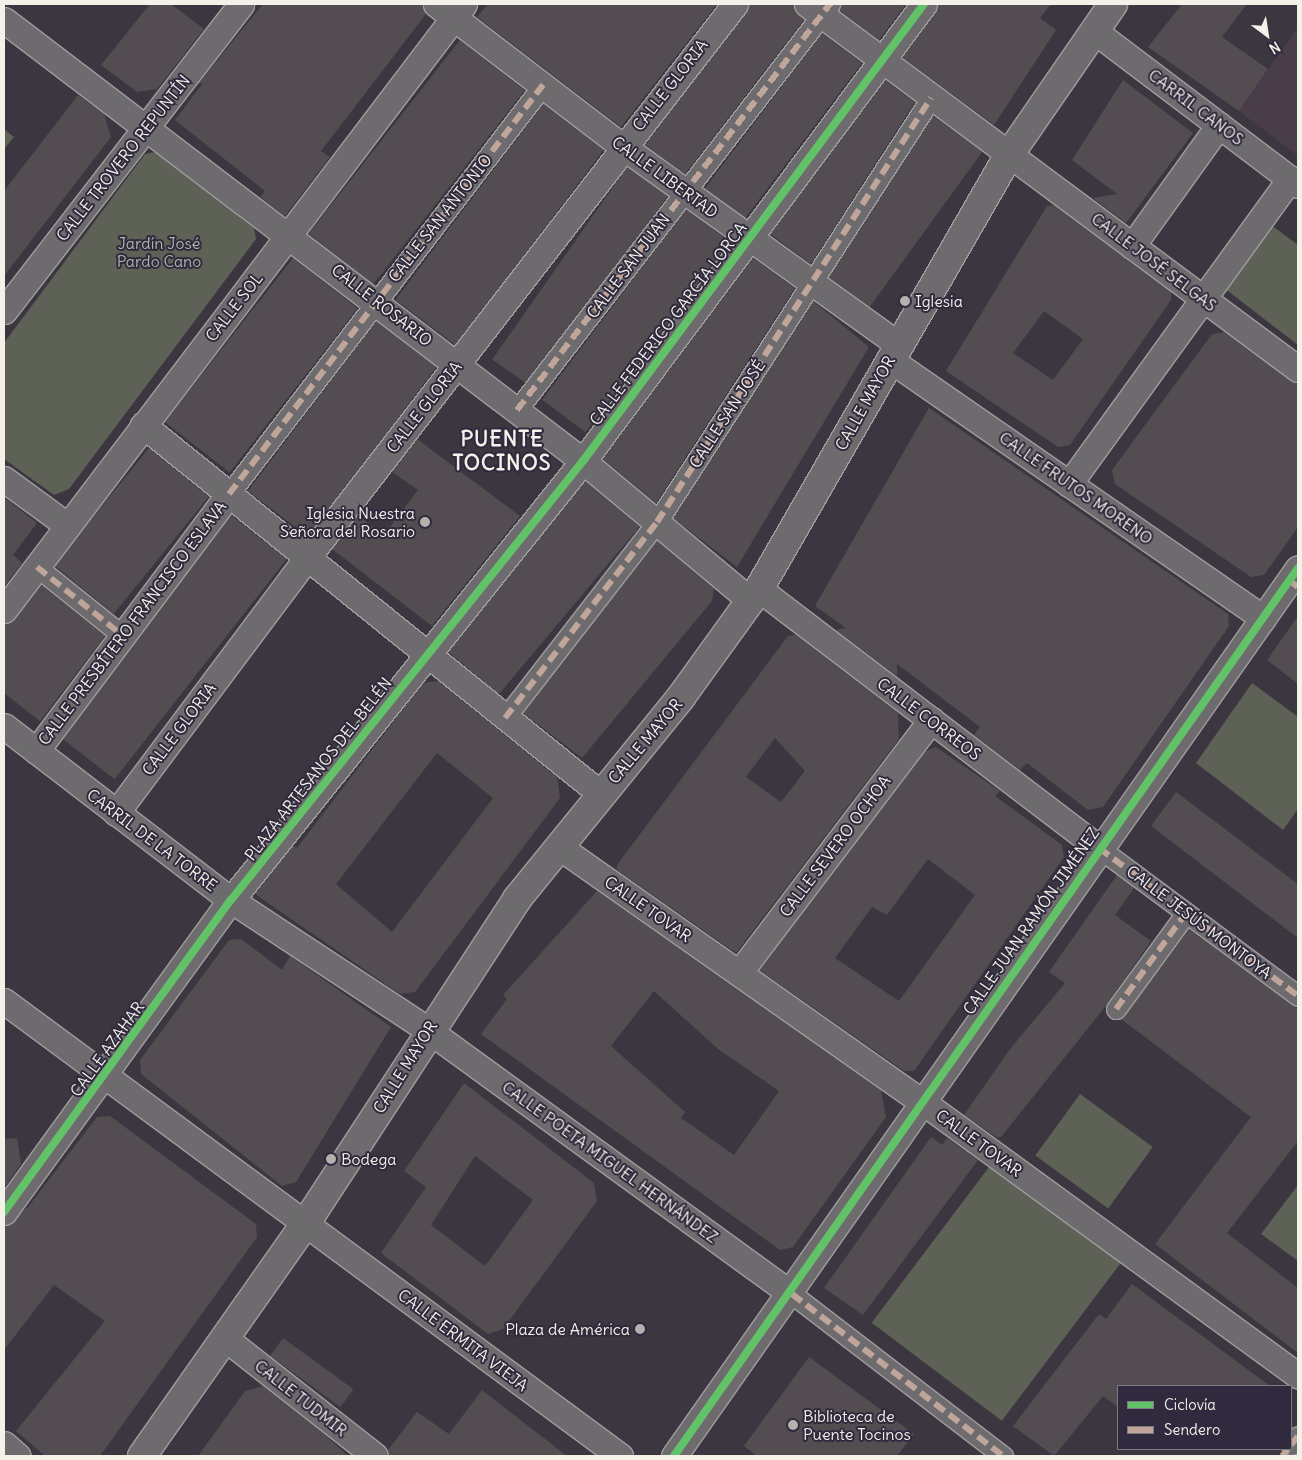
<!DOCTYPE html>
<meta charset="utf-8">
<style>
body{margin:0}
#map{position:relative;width:1302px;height:1460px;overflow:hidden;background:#3b3640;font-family:Delius,sans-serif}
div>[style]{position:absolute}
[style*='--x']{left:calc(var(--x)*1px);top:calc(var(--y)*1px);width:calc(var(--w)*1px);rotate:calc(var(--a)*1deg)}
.built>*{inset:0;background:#493d4a}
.green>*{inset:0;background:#5e6156;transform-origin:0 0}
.building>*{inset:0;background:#534d52;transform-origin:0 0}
.roads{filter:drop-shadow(1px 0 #9f9c9f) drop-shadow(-1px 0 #9f9c9f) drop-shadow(0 1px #9f9c9f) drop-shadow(0 -1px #9f9c9f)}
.pedestrian>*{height:19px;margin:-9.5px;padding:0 9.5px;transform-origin:9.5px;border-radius:9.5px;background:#6d6b6d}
.minor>*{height:25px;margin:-12.5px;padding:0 12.5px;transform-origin:12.5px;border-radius:12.5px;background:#6d6b6d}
.secondary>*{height:28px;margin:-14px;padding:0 14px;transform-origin:14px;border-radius:14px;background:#6d6b6d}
.quiet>*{height:6px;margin-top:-3px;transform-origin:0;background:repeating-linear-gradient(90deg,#c0a59a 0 12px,transparent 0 18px)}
.cycleway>*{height:8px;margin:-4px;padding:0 4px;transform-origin:4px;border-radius:4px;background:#61c268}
.dots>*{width:14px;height:14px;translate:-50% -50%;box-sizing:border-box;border:2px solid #2f2a3d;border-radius:50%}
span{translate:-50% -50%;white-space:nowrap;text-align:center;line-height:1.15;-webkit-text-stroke:4px #2f2a3d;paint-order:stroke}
.street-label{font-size:16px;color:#f4f1e8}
.park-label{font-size:16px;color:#b3b3a8}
.poi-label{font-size:16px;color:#f4f1e8}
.left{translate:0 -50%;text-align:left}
.right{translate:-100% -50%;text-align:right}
.district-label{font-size:21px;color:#f4f1e8;font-weight:700;letter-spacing:1px}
.frame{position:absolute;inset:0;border:5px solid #f4f1e8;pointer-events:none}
.legend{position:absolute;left:1117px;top:1385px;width:175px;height:65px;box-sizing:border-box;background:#2f2a3d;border:1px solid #7e7a81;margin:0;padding:6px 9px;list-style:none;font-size:15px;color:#f4f1e8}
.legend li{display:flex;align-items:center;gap:10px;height:25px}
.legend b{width:25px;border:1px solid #7e7a81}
.north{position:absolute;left:1242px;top:10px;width:50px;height:50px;-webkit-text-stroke:4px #2f2a3d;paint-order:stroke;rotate:149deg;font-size:14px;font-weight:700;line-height:20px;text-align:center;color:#f4f1e8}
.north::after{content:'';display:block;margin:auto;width:18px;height:22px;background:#f4f1e8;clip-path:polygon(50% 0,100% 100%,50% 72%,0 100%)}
</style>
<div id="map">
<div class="built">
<div style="clip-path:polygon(1298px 27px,1298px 156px,1239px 111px)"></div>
</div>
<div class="green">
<div style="clip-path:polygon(4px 129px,14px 137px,4px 149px)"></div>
<div style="clip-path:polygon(155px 152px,254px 228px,256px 239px,69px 489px,54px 495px,4px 459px,4px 343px,145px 154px)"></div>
<div style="clip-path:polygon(1271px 225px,1298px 245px,1298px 345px,1224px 288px)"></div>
<div style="clip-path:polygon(1252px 683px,1298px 717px,1298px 809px,1283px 830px,1196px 763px)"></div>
<div style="left:1080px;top:1094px;width:90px;height:76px;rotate:36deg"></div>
<div style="left:992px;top:1163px;width:163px;height:200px;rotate:37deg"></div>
<div style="clip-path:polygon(1298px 1185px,1298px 1261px,1261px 1234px)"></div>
</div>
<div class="building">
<div style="clip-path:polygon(150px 4px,171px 4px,204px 29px,157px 89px,137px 92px,101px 65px)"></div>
<div style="clip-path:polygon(263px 4px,422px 4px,426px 14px,321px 151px,330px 157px,285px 216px,260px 197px,265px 191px,175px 120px,203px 83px,198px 84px)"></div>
<div style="clip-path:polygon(488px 4px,717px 4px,621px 127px,477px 17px)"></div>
<div style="clip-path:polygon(749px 4px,793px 4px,804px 20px,685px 174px,645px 145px)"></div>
<div style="clip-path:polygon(841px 4px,906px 4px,879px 40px,839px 10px)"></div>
<div style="clip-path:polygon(938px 4px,1051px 4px,1040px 18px,1056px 30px,994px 125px,902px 57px)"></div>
<div style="clip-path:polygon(1182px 4px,1247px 4px,1222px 37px,1268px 69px,1239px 111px,1148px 47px)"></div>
<div style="left:822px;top:33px;width:50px;height:195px;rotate:37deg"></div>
<div style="left:460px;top:40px;width:82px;height:246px;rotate:38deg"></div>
<div style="clip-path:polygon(885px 80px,915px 102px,811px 264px,770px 234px)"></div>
<div style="clip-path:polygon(1123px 80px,1193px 133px,1126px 223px,1093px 198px,1117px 194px,1072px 160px)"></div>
<div style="clip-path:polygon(78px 95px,104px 114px,111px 137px,4px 276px,4px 191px)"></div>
<div style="left:543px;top:104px;width:76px;height:245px;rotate:37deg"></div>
<div style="left:933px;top:116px;width:61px;height:192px;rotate:36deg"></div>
<div style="left:627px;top:167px;width:50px;height:235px;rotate:35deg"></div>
<div style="clip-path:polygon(evenodd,1054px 205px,1171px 292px,1171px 300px,1070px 445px,1058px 447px,946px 371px,1047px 206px,1054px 205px,1044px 311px,1083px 339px,1053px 380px,1013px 353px,1044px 311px)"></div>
<div style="left:686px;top:209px;width:54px;height:239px;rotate:37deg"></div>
<div style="left:293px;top:258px;width:82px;height:208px;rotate:38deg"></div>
<div style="clip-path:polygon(753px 258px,795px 288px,656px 503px,603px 459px)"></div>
<div style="clip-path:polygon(813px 301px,869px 347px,737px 567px,673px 518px)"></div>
<div style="left:376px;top:321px;width:76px;height:213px;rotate:37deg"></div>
<div style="clip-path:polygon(1224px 332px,1298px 385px,1298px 527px,1264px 575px,1251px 577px,1115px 484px,1112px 470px,1212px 334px)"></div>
<div style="clip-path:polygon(929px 408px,1228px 614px,1229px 626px,1103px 807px,1088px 810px,1027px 763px,1020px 770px,974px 735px,980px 727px,897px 664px,897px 676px,836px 630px,846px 628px,815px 606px)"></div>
<div style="clip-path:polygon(417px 439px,520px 516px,432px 626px,332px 549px,359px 515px,383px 536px,418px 490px,392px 472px)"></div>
<div style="left:149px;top:448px;width:77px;height:151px;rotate:39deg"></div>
<div style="left:585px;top:481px;width:71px;height:219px;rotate:40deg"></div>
<div style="clip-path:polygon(4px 497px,37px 523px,13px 555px,22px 563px,4px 587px)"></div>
<div style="left:231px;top:515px;width:71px;height:280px;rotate:38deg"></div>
<div style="clip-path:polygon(657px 541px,714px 589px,712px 601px,582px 758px,523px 713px)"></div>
<div style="clip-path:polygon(41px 585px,105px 636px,40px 721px,4px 693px,4px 624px,15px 619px)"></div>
<div style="clip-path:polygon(1298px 616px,1298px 684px,1267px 660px)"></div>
<div style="clip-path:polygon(evenodd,796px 635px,898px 713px,899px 739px,736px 953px,617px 870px,617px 865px,788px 636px,796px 635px,775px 738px,805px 771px,781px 802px,746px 777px,775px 738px)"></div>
<div style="clip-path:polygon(evenodd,438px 681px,557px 777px,560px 798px,415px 992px,400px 994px,255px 894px,293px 845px,297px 848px,423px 683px,438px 681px,437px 753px,493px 798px,392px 932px,336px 884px,437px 753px)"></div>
<div style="clip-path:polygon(evenodd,936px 747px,1000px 791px,995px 796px,1062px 845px,1064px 857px,914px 1071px,904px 1071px,759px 970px,926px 751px,936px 747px,928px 859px,975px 895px,899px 1001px,835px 958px,872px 907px,887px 915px,928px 859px)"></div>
<div style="clip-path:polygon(1176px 792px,1298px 884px,1298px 938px,1151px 826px)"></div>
<div style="clip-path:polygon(1117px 875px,1134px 888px,1115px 915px,1151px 941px,1105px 1007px,1001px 1137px,996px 1137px,964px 1115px,1010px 1049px,1065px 983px,1049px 972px)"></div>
<div style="clip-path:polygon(evenodd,597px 891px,881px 1090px,886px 1117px,793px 1247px,780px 1250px,481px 1034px,507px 999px,503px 995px,597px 891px,654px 991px,718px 1049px,779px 1091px,734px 1155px,681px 1118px,685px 1112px,611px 1046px,654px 991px)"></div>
<div style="clip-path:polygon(1189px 929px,1298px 1009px,1298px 1141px,1227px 1233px,1298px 1288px,1298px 1353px,1155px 1244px,1251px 1117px,1121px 1019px)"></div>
<div style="clip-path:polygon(241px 939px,282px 970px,290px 956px,391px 1027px,296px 1182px,282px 1186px,141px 1074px,140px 1060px,229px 940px)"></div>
<div style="clip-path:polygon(evenodd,464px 1083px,594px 1183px,597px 1201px,503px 1329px,488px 1334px,381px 1253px,426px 1187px,404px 1171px,464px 1083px,475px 1156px,533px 1200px,485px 1266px,431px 1225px,475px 1156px)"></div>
<div style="clip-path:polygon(110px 1116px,256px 1224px,257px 1237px,100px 1456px,45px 1456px,16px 1431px,105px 1321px,54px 1285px,4px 1350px,4px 1226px,28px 1207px,97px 1117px)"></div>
<div style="clip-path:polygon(931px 1137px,942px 1145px,947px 1138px,978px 1160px,863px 1315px,824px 1288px)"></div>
<div style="clip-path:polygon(17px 1138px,21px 1164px,4px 1188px,4px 1139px)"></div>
<div style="clip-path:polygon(1132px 1284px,1270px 1386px,1118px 1386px,1118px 1407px,1103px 1396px,1054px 1456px,1013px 1426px,1099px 1314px,1106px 1319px)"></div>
<div style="left:283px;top:1338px;width:87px;height:22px;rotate:36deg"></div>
<div style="clip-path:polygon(809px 1357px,914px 1434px,897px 1456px,757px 1456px,744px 1446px)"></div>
<div style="clip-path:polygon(263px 1386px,323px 1433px,348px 1456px,198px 1456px,245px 1391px)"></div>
<div style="clip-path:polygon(482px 1390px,567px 1456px,389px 1456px,388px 1450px,417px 1412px,449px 1434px)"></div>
</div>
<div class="roads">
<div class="pedestrian">
<div style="--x:517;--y:410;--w:513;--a:-52.37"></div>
<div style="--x:229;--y:494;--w:516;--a:-52.49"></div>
<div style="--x:37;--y:567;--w:110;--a:38.7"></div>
<div style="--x:505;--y:718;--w:248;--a:-52.2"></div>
<div style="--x:657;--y:522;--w:505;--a:-57.13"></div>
<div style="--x:1099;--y:848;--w:248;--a:36.6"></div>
<div style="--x:1116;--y:1009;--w:119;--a:-53.9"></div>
<div style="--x:792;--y:1294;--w:266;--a:37.5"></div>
<div style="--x:1291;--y:1445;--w:11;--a:-52"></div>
</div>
<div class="minor">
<div style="--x:436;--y:4;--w:234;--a:37.4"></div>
<div style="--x:622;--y:146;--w:340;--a:35.7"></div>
<div style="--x:807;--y:4;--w:612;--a:36.63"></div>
<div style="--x:4;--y:20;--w:728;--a:37.3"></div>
<div style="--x:583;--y:461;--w:219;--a:39.8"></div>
<div style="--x:1093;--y:30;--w:257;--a:37.1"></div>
<div style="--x:1132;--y:246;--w:149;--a:-54.3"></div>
<div style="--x:4;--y:311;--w:388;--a:-52.3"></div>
<div style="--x:889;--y:359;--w:455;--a:34.7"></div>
<div style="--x:143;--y:425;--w:588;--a:38.86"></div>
<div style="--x:4;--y:479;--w:79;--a:36.3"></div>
<div style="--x:1069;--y:484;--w:377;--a:-54.1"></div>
<div style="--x:759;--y:589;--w:427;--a:37.3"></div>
<div style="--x:4;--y:610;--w:761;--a:-52.8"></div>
<div style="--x:4;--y:726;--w:286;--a:37.5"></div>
<div style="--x:231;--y:900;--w:236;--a:33.4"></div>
<div style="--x:428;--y:1030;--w:450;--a:36"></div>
<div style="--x:36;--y:751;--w:321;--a:-53.1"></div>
<div style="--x:116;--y:813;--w:319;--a:-53.2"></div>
<div style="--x:307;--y:558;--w:700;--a:-52.31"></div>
<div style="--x:558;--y:846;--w:442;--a:35.1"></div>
<div style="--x:920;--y:1100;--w:468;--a:36.1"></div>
<div style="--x:739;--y:973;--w:318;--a:-52.8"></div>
<div style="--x:4;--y:1001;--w:766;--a:36.45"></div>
<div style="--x:4;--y:1212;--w:386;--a:-54"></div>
<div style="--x:231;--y:900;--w:563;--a:-51.28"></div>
<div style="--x:583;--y:461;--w:570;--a:-53.27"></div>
<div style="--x:226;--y:1339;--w:189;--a:38.1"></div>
<div style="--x:4;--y:1444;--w:18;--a:41"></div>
<div style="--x:674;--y:1456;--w:1085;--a:-54.9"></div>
</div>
<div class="secondary">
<div style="--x:142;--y:1456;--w:285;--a:-54.9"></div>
<div style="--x:306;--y:1223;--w:387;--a:-56.9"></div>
<div style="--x:517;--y:899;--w:260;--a:-50.9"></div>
<div style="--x:681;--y:697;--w:133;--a:-54.2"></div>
<div style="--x:759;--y:589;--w:501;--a:-60.06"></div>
<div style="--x:1009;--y:155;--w:183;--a:-55.4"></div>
</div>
</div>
<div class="quiet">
<div style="--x:517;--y:410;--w:513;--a:-52.37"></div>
<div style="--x:229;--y:494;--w:516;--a:-52.49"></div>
<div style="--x:37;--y:567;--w:110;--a:38.7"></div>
<div style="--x:1289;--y:580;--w:11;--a:38"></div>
<div style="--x:505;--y:718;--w:248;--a:-52.2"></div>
<div style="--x:657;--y:522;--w:505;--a:-57.13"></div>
<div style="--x:1099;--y:848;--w:248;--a:36.6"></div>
<div style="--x:1116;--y:1009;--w:119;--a:-53.9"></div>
<div style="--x:792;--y:1294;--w:266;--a:37.5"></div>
<div style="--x:1291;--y:1445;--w:11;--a:-52"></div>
<div style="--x:1282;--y:1456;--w:9;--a:-49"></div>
</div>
<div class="cycleway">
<div style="--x:4;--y:1212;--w:386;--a:-54"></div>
<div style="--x:231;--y:900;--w:563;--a:-51.28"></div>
<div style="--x:583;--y:461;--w:570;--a:-53.27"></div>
<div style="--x:674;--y:1456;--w:1085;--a:-54.9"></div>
</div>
<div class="dots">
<div style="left:905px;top:301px;background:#b3b0ad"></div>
<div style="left:425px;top:522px;background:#b3b0ad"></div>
<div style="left:331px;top:1159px;background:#b3b0ad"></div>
<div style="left:640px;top:1329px;background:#b3b0ad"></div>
<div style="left:793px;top:1425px;background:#b3b0ad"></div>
</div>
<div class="street-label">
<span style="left:670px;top:85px;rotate:-52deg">CALLE GLORIA</span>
<span style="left:1196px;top:107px;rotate:37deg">CARRIL CANOS</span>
<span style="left:123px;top:158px;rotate:-52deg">CALLE TROVERO REPUNTÍN</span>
<span style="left:665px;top:177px;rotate:36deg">CALLE LIBERTAD</span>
<span style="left:440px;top:218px;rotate:-52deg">CALLE SAN ANTONIO</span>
<span style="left:1154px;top:262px;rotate:37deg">CALLE JOSÉ SELGAS</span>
<span style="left:628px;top:266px;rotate:-53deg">CALLE SAN JUAN</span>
<span style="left:382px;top:305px;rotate:38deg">CALLE ROSARIO</span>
<span style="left:234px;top:307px;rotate:-52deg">CALLE SOL</span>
<span style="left:668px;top:324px;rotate:-53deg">CALLE FEDERICO GARCÍA LORCA</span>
<span style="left:865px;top:403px;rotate:-61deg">CALLE MAYOR</span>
<span style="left:424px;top:407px;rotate:-52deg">CALLE GLORIA</span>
<span style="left:727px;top:414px;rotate:-57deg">CALLE SAN JOSÉ</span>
<span style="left:1076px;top:488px;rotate:35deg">CALLE FRUTOS MORENO</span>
<span style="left:132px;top:623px;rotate:-53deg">CALLE PRESBÍTERO FRANCISCO ESLAVA</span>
<span style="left:929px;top:719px;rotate:37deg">CALLE CORREOS</span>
<span style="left:179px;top:729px;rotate:-53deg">CALLE GLORIA</span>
<span style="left:645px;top:741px;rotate:-50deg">CALLE MAYOR</span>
<span style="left:318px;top:769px;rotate:-52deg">PLAZA ARTESANOS DEL BELÉN</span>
<span style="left:152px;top:840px;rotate:37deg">CARRIL DE LA TORRE</span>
<span style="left:835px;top:846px;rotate:-53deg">CALLE SEVERO OCHOA</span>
<span style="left:648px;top:909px;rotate:35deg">CALLE TOVAR</span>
<span style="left:1031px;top:921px;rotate:-55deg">CALLE JUAN RAMÓN JIMÉNEZ</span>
<span style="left:1199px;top:922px;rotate:37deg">CALLE JESÚS MONTOYA</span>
<span style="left:107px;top:1049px;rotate:-54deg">CALLE AZAHAR</span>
<span style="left:405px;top:1067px;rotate:-58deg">CALLE MAYOR</span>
<span style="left:979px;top:1143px;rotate:36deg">CALLE TOVAR</span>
<span style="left:610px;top:1162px;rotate:36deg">CALLE POETA MIGUEL HERNÁNDEZ</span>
<span style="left:463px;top:1340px;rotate:37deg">CALLE ERMITA VIEJA</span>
<span style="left:301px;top:1398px;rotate:38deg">CALLE TUDMIR</span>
</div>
<div class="park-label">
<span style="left:159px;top:252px">Jardín José<br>Pardo Cano</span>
</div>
<div class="poi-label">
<span class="left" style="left:915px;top:301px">Iglesia</span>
<span class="right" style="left:415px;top:522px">Iglesia Nuestra<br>Señora del Rosario</span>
<span class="left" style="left:341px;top:1159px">Bodega</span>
<span class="right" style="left:630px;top:1329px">Plaza de América</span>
<span class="left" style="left:803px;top:1425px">Biblioteca de<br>Puente Tocinos</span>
</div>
<div class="district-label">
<span style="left:502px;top:451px">PUENTE<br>TOCINOS</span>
</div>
<div class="frame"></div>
<ul class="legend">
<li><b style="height:6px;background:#61c268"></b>Ciclovía</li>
<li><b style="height:6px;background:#c0a59a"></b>Sendero</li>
</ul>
<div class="north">N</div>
</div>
